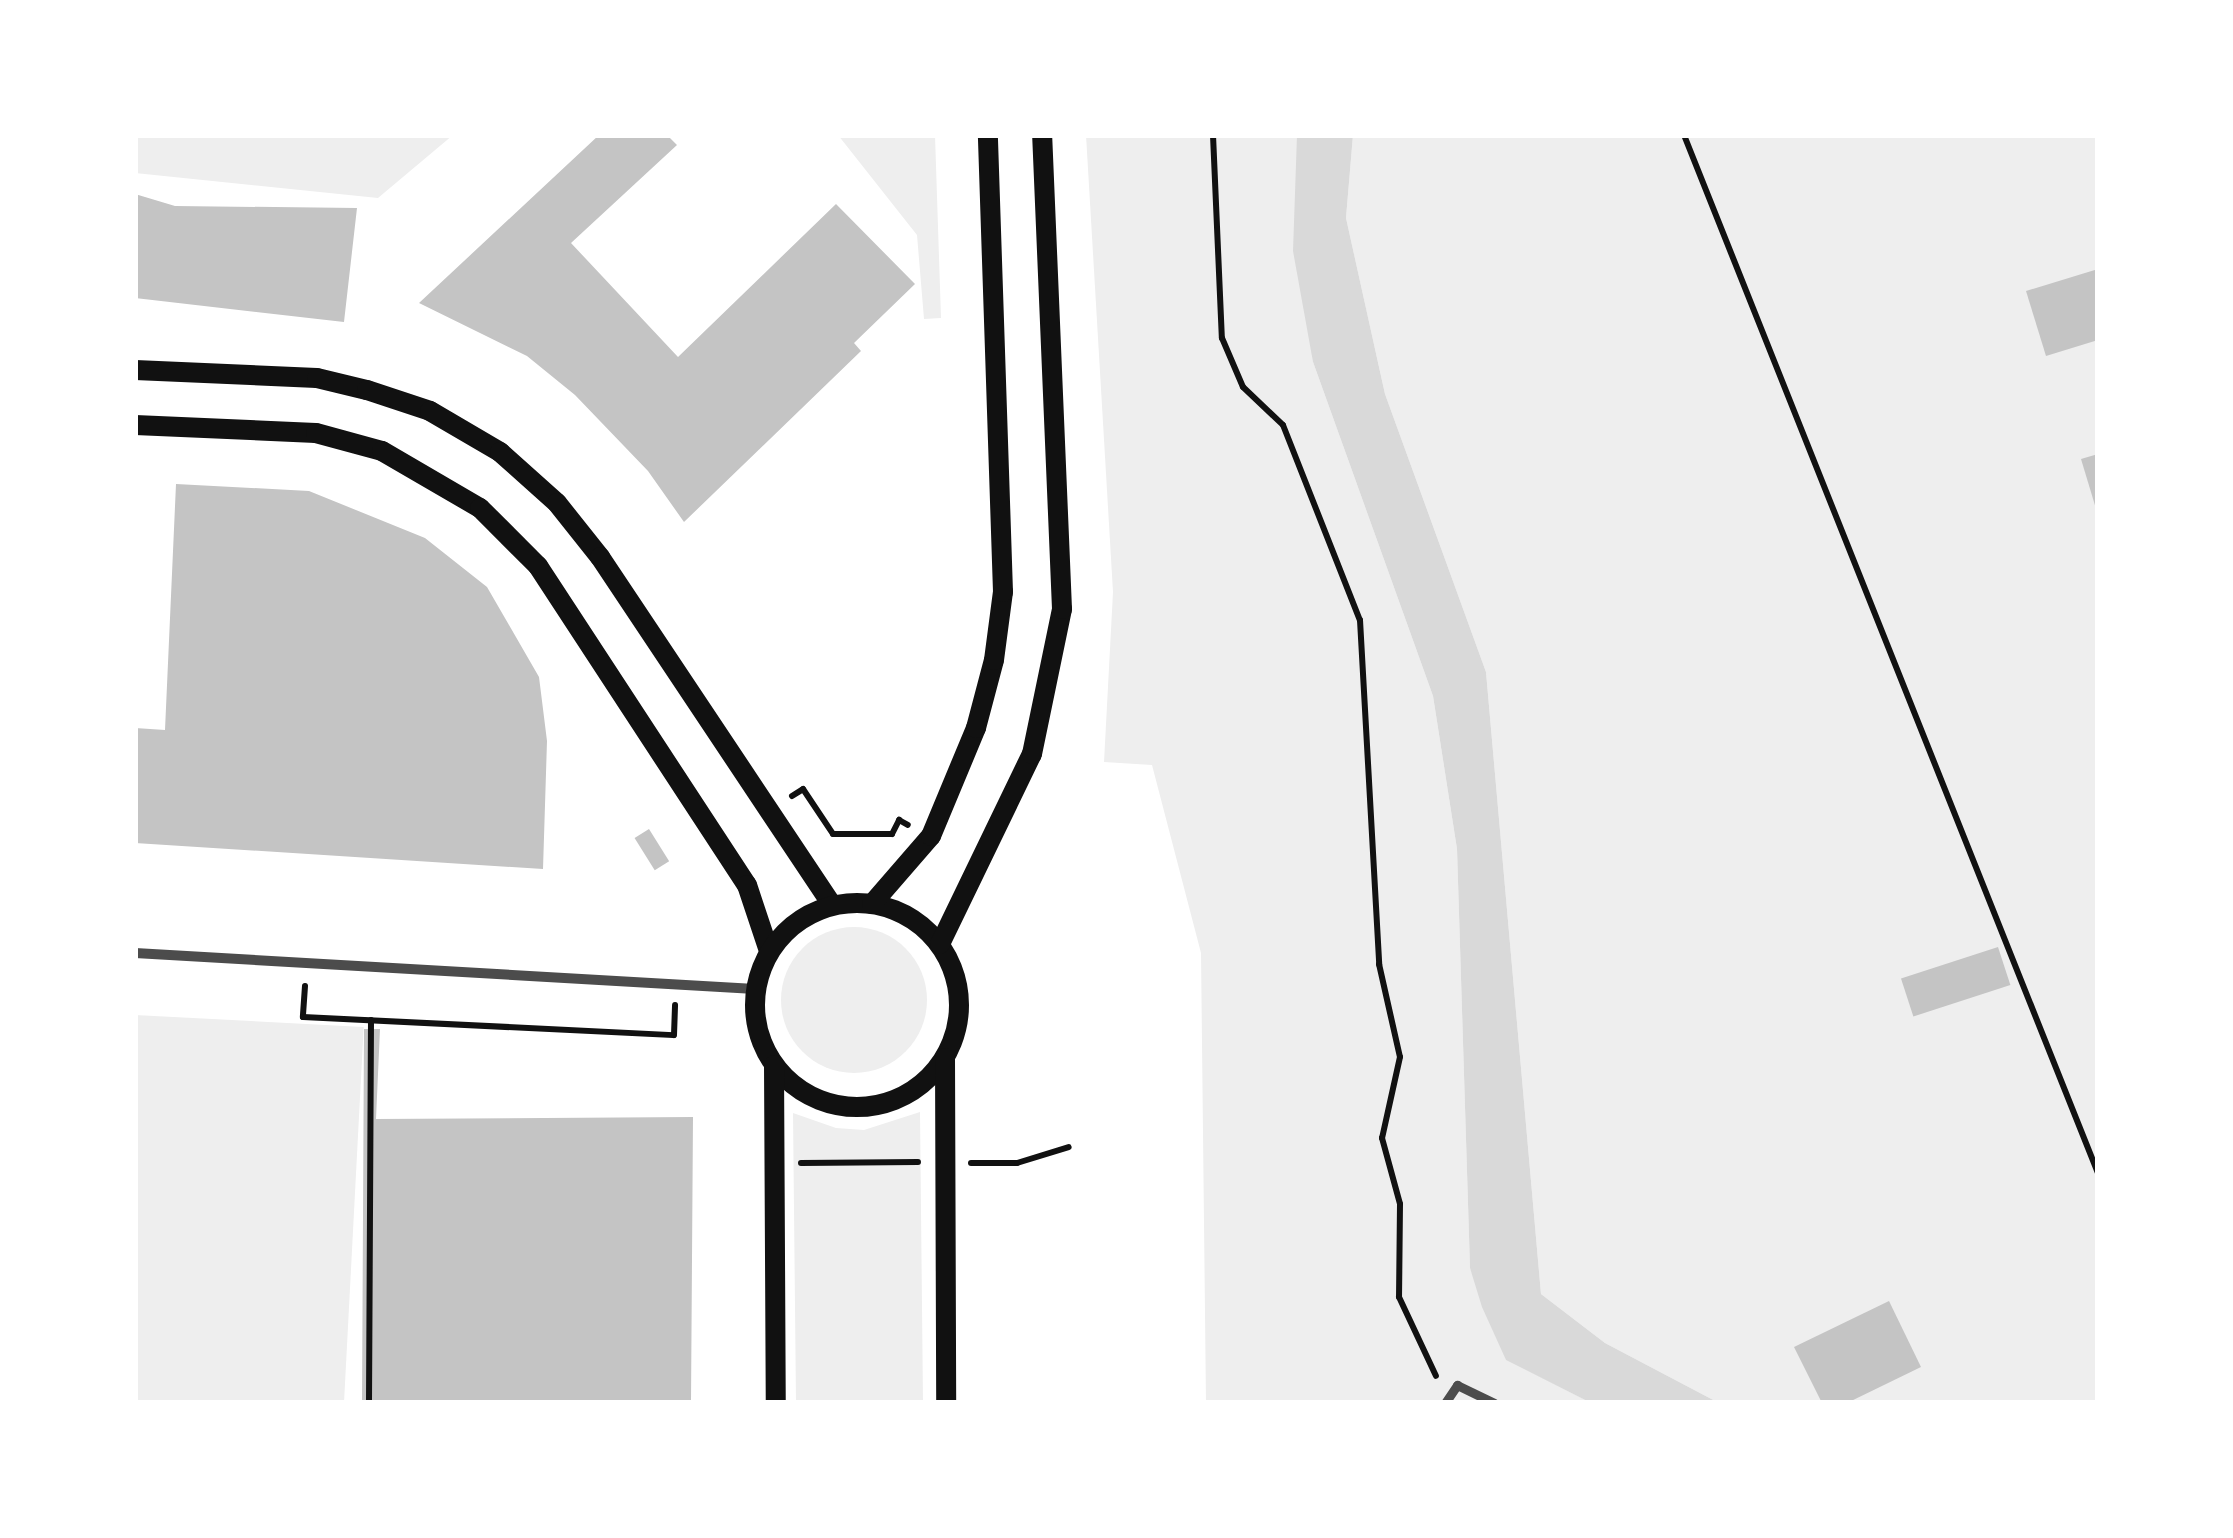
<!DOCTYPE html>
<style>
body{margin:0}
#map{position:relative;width:2233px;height:1538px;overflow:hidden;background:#fff;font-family:Arial,sans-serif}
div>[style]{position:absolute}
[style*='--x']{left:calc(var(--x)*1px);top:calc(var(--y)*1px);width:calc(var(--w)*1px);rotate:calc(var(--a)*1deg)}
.green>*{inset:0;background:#eee;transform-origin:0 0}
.round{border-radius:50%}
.water>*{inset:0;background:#d9d9d9}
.building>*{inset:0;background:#c4c4c4;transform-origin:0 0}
.path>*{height:6px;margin:-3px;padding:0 3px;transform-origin:3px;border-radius:3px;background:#111}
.pedestrian>*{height:9px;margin:-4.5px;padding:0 4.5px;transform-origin:4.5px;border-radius:4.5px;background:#4c4c4c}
.minor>*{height:10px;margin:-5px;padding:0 5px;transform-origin:5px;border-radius:5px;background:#4c4c4c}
.secondary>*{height:20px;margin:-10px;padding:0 10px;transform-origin:10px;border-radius:10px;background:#111}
.secondary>.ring{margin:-10px;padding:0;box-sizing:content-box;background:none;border:20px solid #111;border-radius:50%}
span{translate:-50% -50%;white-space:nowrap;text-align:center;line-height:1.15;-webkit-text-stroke:8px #fff;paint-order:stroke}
.frame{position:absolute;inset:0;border:138px solid #fff;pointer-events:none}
</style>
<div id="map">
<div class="green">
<div style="clip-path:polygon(135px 135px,453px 135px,378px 198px,135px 173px)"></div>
<div style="clip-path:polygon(838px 135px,935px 135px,941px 318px,924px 319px,917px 235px)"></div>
<div style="clip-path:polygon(1086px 135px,1297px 135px,1313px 362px,1433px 696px,1457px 849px,1470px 1268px,1506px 1359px,1591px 1403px,1206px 1403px,1201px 953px,1152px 765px,1104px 762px,1113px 592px)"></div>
<div style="clip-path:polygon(1353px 135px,2098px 135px,2098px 1403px,1719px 1403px,1605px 1343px,1541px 1294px,1486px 672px,1385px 394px,1346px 218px)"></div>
<div class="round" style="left:781px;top:927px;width:146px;height:146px"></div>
<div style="left:135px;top:1015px;width:229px;height:388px;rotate:3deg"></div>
<div style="clip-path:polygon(920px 1112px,923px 1403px,796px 1403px,793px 1113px,836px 1128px,864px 1130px)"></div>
</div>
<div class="water">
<div style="clip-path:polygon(1297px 135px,1353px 135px,1346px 218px,1385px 394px,1486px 672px,1541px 1294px,1605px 1343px,1719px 1403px,1591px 1403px,1506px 1360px,1482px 1307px,1470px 1268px,1457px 849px,1433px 696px,1313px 362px,1293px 251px)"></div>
</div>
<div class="building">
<div style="clip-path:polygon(599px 135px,667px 135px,677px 145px,571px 243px,678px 357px,836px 204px,915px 284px,854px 343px,861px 351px,684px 522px,648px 471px,575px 395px,527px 356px,419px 303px)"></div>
<div style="clip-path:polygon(135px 194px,175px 206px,357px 208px,344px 322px,135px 298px)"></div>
<div style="clip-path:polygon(2098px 269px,2098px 340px,2046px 356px,2026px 291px)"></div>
<div style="clip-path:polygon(2098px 454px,2098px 512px,2097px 512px,2081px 459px)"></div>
<div style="clip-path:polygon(176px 484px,309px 491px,425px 538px,487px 587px,539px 677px,547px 741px,543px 869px,135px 843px,135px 728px,165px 730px)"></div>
<div style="left:649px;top:829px;width:38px;height:17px;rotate:58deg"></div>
<div style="left:1998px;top:947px;width:40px;height:102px;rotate:72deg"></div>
<div style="clip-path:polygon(364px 1029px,380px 1029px,376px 1119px,693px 1117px,691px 1403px,362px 1403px)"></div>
<div style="clip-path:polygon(1889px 1301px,1921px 1367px,1847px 1403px,1822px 1403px,1794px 1347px)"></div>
</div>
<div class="path">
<div style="--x:1213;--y:135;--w:203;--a:87.5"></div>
<div style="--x:1222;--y:338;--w:53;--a:66.8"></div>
<div style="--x:1243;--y:387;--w:55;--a:43.5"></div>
<div style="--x:1283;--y:425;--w:210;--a:68.5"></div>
<div style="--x:1360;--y:620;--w:345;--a:86.8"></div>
<div style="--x:1379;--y:964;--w:95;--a:77.3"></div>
<div style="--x:1400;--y:1057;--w:83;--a:102.5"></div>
<div style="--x:1382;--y:1138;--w:68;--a:74.7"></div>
<div style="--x:1400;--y:1204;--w:93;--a:90.6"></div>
<div style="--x:1399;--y:1297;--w:87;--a:64.9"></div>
<div style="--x:1684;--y:135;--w:1118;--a:68.26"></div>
<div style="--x:792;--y:796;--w:13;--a:-32"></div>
<div style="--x:803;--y:789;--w:54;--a:56.3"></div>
<div style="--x:833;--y:834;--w:59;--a:0"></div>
<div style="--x:892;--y:834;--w:16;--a:-63"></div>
<div style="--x:899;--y:820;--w:10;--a:29"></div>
<div style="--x:305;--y:986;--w:31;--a:94"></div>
<div style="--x:303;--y:1017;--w:371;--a:2.8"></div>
<div style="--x:674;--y:1035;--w:30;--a:-88"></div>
<div style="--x:801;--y:1163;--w:117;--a:-0.5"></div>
<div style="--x:971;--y:1163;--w:46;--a:0"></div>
<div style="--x:1017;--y:1163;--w:54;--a:-17.1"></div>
<div style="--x:369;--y:1403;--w:383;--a:-89.7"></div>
</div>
<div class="pedestrian">
<div style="--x:1445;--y:1403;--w:22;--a:-56"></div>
<div style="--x:1457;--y:1385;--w:41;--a:25.9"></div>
</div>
<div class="minor">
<div style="--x:135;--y:953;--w:621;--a:3.32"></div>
</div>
<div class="secondary">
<div style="--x:135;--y:370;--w:182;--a:2.5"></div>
<div style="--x:317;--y:378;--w:51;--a:13.5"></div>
<div style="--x:367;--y:390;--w:66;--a:18.4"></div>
<div style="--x:430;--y:411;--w:81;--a:30.4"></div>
<div style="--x:500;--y:452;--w:76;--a:41.8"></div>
<div style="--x:557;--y:503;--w:69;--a:51.5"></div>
<div style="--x:600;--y:557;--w:418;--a:56.3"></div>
<div style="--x:135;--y:425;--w:181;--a:2.5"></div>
<div style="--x:316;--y:433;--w:68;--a:15.3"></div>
<div style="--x:382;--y:451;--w:113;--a:30.2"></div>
<div style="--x:480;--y:508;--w:82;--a:45"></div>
<div style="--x:538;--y:566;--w:381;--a:56.8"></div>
<div style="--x:747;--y:885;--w:70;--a:71.6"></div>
<div class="ring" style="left:755px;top:903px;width:184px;height:184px"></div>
<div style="--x:872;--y:904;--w:90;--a:-49.1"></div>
<div style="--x:931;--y:836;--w:117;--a:-67.4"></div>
<div style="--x:976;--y:728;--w:70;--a:-75.2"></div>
<div style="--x:994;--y:660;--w:69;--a:-82.5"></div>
<div style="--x:1003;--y:592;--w:457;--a:-91.9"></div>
<div style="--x:940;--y:944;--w:211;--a:-64.2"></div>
<div style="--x:1032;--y:754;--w:148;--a:-78.3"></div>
<div style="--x:1062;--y:609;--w:474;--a:-92.4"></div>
<div style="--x:945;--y:1058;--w:345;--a:89.8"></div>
<div style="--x:774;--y:1065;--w:338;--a:89.7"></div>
</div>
<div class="frame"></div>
</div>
